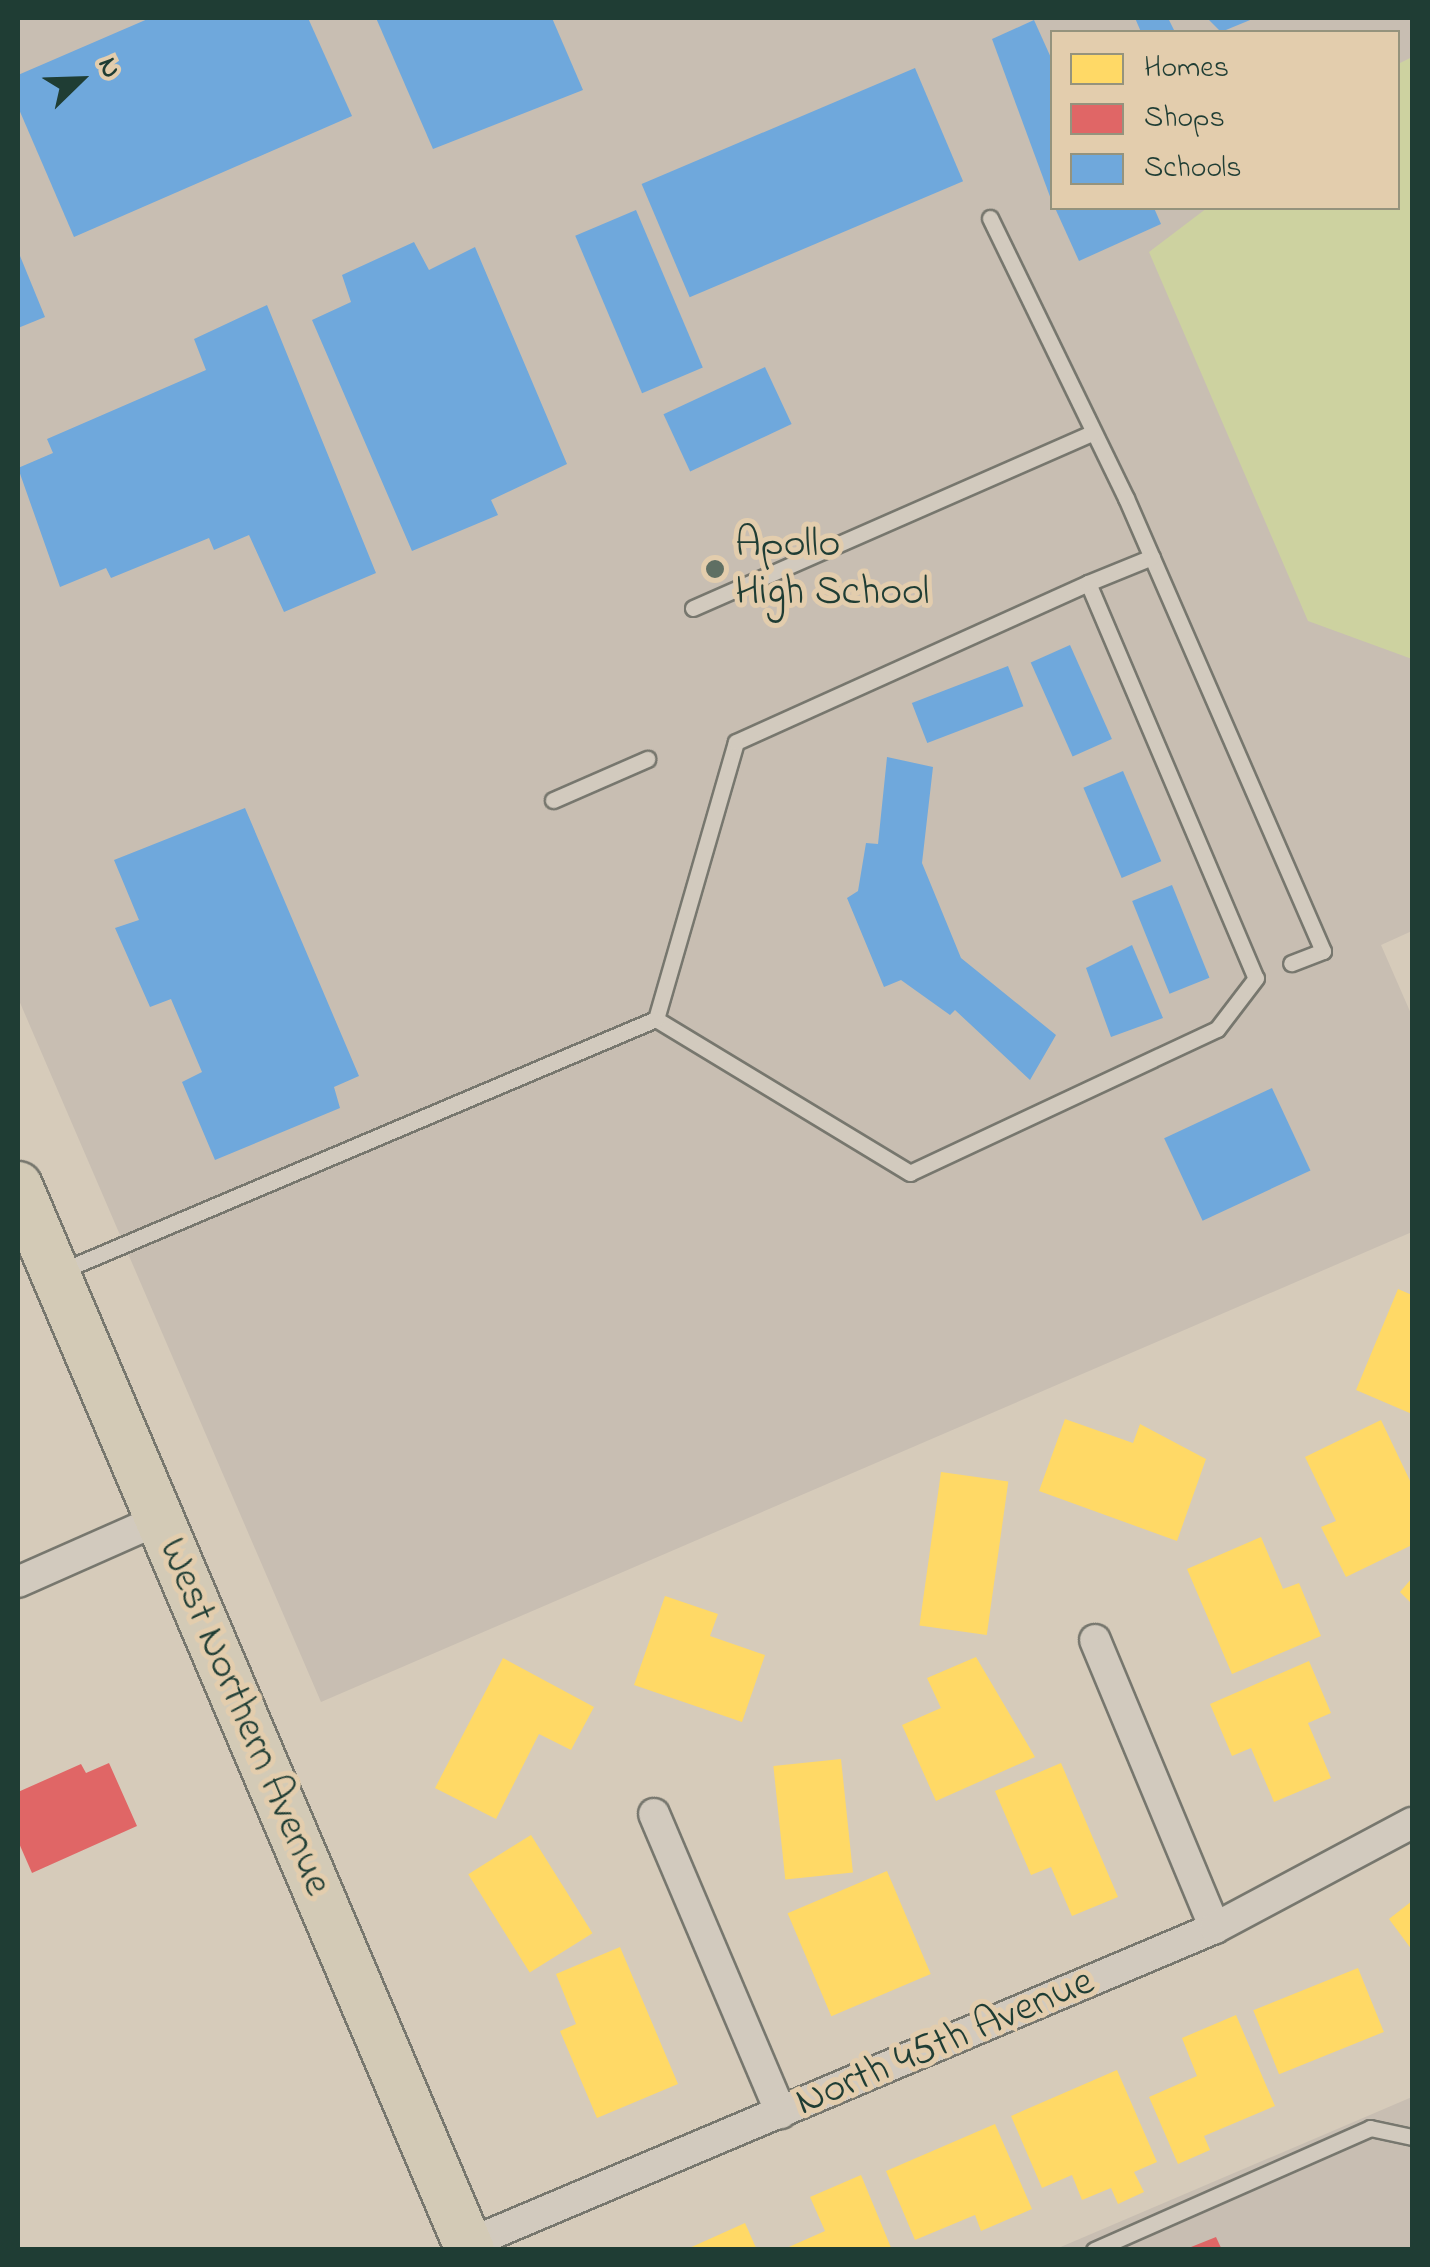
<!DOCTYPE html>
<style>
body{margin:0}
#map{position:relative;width:1430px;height:2267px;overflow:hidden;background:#d6cbba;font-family:"Indie Flower",sans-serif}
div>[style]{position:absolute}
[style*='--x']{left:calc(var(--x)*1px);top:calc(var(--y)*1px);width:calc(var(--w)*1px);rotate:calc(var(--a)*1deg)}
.built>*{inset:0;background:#c8beb2}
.green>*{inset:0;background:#cdd2a0}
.homes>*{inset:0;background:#ffd966;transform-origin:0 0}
.shops>*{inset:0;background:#e06666}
.schools>*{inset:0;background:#6fa8dc;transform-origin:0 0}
.roads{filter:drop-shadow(2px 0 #77776e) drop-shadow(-2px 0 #77776e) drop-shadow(0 2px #77776e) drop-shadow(0 -2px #77776e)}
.lane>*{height:15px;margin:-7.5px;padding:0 7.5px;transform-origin:7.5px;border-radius:7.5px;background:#d2cabe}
.street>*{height:30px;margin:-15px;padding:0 15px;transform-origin:15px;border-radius:15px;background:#d2cabe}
.primary>*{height:48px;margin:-24px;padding:0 24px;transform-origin:24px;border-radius:24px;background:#d3cab6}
.dots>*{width:28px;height:28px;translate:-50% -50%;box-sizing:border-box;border:5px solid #e3cdad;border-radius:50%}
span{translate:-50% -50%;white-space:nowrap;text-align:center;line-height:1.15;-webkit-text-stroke:10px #e3cdad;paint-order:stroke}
.poi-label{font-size:42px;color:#1f3d34}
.left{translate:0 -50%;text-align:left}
.street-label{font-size:42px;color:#1f3d34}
.frame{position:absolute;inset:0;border:20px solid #1f3d34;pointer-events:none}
.legend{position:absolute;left:1050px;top:30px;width:350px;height:180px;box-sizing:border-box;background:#e3cdad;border:2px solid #95937d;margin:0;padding:12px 18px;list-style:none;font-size:30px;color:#1f3d34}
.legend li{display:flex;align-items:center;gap:20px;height:50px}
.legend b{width:50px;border:2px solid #95937d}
.north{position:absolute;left:30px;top:30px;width:100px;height:100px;-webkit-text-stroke:8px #e3cdad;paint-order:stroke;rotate:67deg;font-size:28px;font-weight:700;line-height:40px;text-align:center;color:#1f3d34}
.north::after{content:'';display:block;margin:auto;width:35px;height:45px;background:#1f3d34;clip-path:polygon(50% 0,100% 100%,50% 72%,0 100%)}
</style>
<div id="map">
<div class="built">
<div style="clip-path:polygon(evenodd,18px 18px,1412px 18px,1412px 931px,1381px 945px,1412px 1016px,1412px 1232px,321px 1702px,18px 998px,18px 18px,1052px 32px,1398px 32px,1398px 208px,1052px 208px,1052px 32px)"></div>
<div style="clip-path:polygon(1412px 2097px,1412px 2249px,1056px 2249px)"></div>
</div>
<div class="green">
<div style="clip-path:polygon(1412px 57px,1412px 659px,1308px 621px,1149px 252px,1207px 208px,1398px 208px,1398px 64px)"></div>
</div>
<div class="homes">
<div style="clip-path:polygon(1398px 1289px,1412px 1295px,1412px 1414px,1356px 1390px)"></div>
<div style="clip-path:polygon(1065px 1419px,1133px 1443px,1140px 1424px,1206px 1459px,1177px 1541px,1039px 1491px)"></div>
<div style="clip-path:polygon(1381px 1420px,1412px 1485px,1412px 1545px,1346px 1577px,1321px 1527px,1336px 1521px,1305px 1457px)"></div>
<div style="left:941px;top:1472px;width:68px;height:155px;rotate:8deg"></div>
<div style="clip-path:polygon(1261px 1537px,1283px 1589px,1299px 1583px,1321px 1636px,1232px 1674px,1187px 1569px)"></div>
<div style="clip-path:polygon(1412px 1578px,1412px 1604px,1400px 1592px)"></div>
<div style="clip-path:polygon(665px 1596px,718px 1614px,710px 1636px,765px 1655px,742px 1722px,634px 1685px)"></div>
<div style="clip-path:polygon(976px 1657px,1035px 1757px,936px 1801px,902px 1725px,941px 1708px,927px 1678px)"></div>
<div style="clip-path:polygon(503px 1658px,594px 1707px,571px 1750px,539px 1734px,496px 1819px,435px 1788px)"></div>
<div style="clip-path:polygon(1309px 1661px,1331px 1713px,1308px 1723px,1331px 1778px,1274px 1802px,1251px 1748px,1232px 1756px,1210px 1704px)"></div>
<div style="left:841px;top:1759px;width:114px;height:68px;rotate:84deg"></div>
<div style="clip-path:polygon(1061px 1763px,1118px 1897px,1072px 1916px,1051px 1867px,1031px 1875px,995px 1791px)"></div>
<div style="left:531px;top:1835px;width:116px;height:74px;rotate:58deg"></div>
<div style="left:887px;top:1871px;width:112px;height:108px;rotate:67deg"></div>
<div style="clip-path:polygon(1412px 1901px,1412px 1950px,1389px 1919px)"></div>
<div style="clip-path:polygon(620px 1947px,678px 2084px,597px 2118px,560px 2031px,576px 2024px,556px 1974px)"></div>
<div style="left:1358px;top:1968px;width:69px;height:113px;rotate:68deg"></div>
<div style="clip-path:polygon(1236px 2015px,1275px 2106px,1204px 2136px,1210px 2150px,1178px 2164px,1149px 2097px,1197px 2076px,1182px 2038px)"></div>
<div style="clip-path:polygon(1117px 2070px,1157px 2162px,1134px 2172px,1144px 2192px,1118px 2204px,1111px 2188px,1082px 2200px,1072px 2175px,1042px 2188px,1011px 2116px)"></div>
<div style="clip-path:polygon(995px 2124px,1032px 2209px,981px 2231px,975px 2215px,915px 2240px,886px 2171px)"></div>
<div style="clip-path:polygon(861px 2175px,892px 2250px,782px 2250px,825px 2231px,810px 2197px)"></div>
<div style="clip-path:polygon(745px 2223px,757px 2250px,685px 2250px)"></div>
</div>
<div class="shops">
<div style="clip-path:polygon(109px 1763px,137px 1826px,32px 1873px,18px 1841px,18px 1792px,81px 1764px,86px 1773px)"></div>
<div style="clip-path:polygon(1216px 2237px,1222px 2250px,1186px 2250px,1186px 2249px)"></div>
</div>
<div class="schools">
<div style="clip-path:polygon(150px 18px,308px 18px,352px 116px,74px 237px,18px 107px,18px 75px)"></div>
<div style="clip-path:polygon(376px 18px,552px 18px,583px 90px,433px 149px)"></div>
<div style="clip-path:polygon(1135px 18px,1168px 18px,1175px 32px,1141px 32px)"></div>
<div style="clip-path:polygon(1207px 18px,1255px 18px,1221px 32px)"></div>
<div style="clip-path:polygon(1034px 20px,1052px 60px,1052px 202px,992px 39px)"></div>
<div style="left:915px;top:68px;width:123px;height:297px;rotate:67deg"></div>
<div style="clip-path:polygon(1055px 208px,1154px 208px,1161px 224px,1079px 261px)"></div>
<div style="left:636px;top:210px;width:171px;height:66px;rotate:67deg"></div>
<div style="clip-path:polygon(414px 242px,429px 270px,475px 247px,567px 464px,491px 500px,498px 515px,412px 551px,312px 320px,351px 302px,342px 275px)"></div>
<div style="clip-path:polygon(18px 251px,45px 317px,18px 328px)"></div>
<div style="clip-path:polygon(267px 305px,376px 573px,284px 612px,249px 535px,214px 550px,209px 538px,111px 578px,106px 568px,60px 587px,18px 468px,53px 453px,47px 439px,206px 370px,194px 339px)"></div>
<div style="left:765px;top:367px;width:63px;height:112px;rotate:65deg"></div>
<div style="left:1070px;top:645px;width:103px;height:43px;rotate:66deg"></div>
<div style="left:1008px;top:666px;width:43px;height:103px;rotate:69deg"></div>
<div style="clip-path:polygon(887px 757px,933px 767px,922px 863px,961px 958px,1056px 1035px,1030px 1080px,955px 1010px,950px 1015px,901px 980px,884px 987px,847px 898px,858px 891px,866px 843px,878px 844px)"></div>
<div style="left:1123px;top:771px;width:98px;height:43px;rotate:67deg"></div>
<div style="clip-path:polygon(245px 808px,359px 1076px,334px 1087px,340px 1108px,215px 1160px,182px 1082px,202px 1072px,171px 999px,150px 1007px,115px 928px,139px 920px,114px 860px)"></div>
<div style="left:1172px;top:885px;width:100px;height:43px;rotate:68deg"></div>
<div style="clip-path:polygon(1132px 945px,1163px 1018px,1111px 1037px,1086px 968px)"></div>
<div style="left:1272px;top:1088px;width:91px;height:119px;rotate:65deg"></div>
</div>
<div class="roads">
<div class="lane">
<div style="--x:990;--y:218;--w:311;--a:64.1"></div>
<div style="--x:1126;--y:498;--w:494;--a:66.5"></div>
<div style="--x:1323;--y:951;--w:34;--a:159"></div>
<div style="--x:1088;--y:583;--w:429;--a:67"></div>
<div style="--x:1256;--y:978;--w:64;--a:127.4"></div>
<div style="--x:1217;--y:1029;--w:339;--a:154.9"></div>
<div style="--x:910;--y:1173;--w:297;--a:-148.8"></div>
<div style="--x:656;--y:1019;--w:288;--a:-73.9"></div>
<div style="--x:736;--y:742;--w:386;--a:-24.3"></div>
<div style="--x:1088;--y:583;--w:69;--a:-22.1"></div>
<div style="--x:693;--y:608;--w:437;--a:-23.7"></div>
<div style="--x:553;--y:800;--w:103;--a:-23.6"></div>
<div style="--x:59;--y:1272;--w:648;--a:-22.97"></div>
<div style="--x:1094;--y:2250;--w:302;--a:-23.8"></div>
<div style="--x:1370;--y:2128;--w:43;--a:12.1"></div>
</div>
<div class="street">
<div style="--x:18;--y:1582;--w:155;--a:-23.9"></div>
<div style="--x:1095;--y:1640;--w:312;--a:67.4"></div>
<div style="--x:654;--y:1814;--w:325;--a:67"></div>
<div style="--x:468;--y:2244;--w:811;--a:-22.93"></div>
<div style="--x:1215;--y:1928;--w:223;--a:-28.1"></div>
</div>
<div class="primary">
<div style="--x:18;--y:1186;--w:1156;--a:66.98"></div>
</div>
</div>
<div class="dots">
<div style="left:715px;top:569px;background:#5f6f63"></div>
</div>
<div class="poi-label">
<span class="left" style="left:735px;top:569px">Apollo<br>High School</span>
</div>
<div class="street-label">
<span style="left:244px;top:1717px;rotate:67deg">West Northern Avenue</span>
<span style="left:945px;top:2043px;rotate:-23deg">North 45th Avenue</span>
</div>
<div class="frame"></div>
<ul class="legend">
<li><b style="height:28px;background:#ffd966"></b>Homes</li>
<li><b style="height:28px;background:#e06666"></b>Shops</li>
<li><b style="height:28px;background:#6fa8dc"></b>Schools</li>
</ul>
<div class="north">N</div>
</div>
